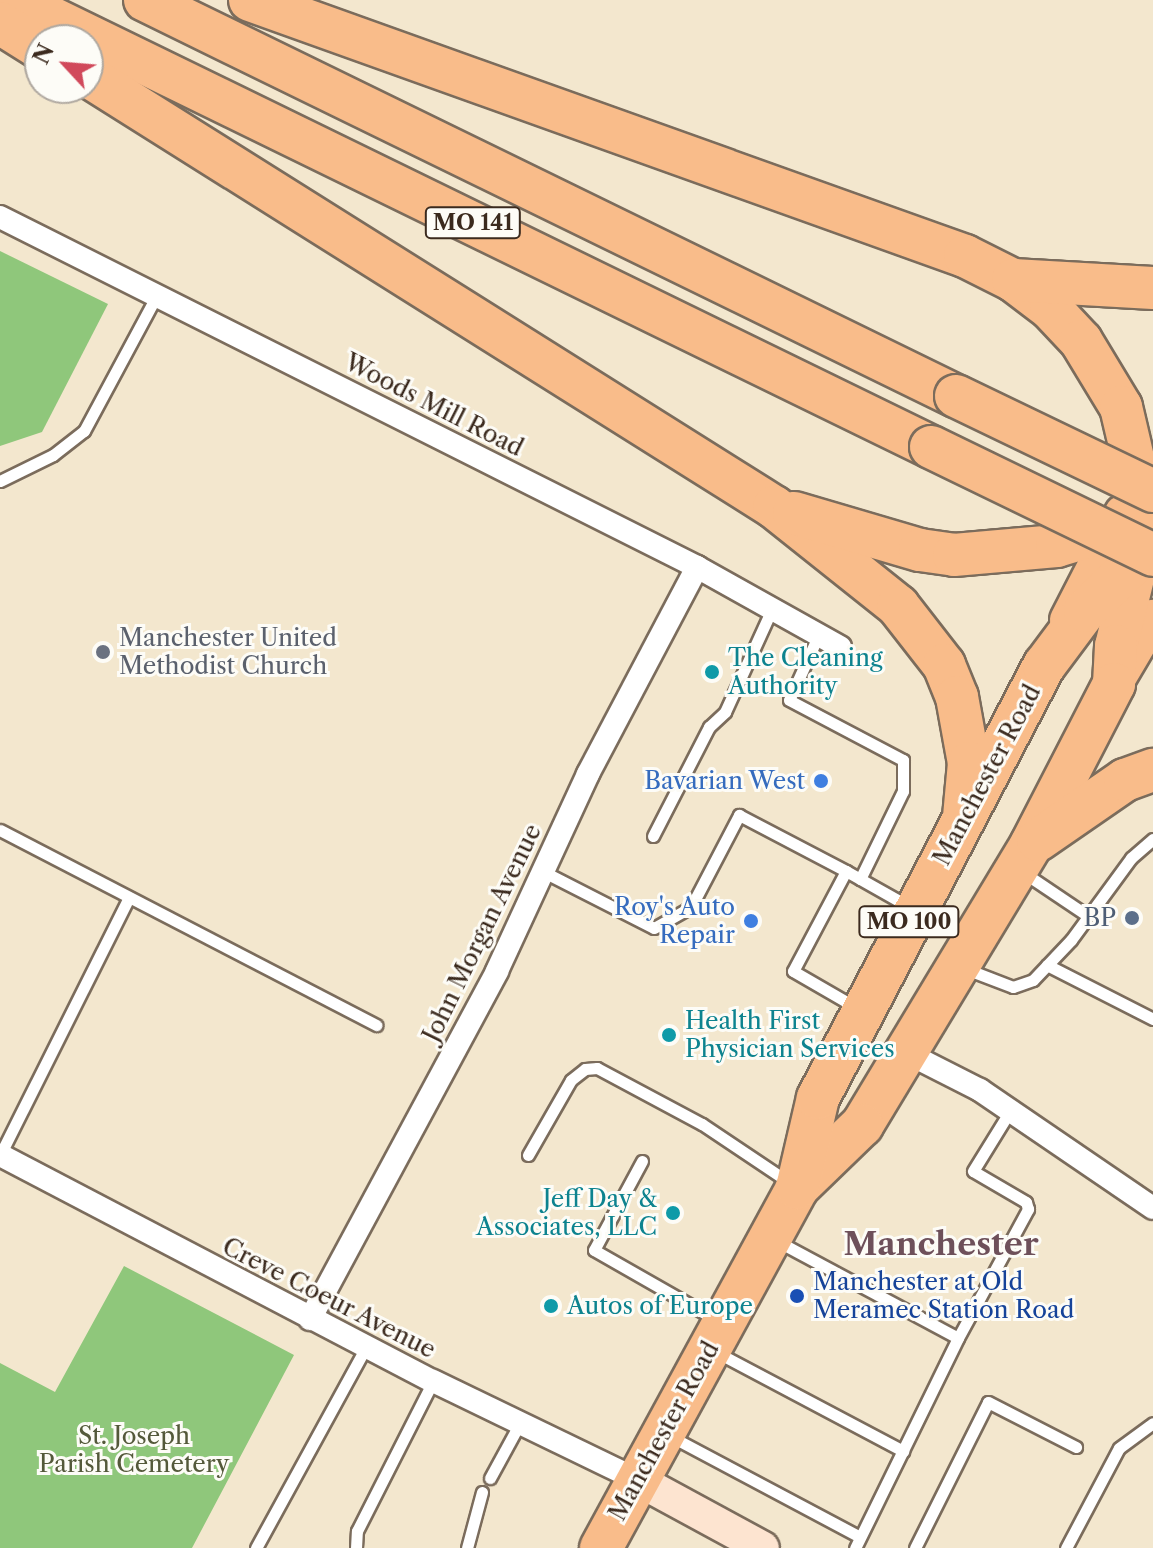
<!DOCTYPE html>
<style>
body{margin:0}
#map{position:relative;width:1153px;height:1548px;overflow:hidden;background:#f3e7ce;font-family:"Libre Caslon Text",serif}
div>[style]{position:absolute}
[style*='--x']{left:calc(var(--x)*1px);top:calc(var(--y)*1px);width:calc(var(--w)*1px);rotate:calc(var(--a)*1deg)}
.green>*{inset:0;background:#8fc77b}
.roads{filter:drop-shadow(2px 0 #7b6c5c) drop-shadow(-2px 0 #7b6c5c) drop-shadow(0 2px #7b6c5c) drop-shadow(0 -2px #7b6c5c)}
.lane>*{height:11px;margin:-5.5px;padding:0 5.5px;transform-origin:5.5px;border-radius:5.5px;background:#fff}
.street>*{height:22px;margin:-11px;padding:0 11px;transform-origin:11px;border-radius:11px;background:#fff}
.secondary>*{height:32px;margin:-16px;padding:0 16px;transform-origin:16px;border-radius:16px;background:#fde4d0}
.primary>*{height:36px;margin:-18px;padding:0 18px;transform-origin:18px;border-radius:18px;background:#f9bc8a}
.highway>*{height:42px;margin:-21px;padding:0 21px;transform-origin:21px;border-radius:21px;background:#f9bc8a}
.bridges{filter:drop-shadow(2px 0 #7b6c5c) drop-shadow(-2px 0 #7b6c5c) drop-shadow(0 2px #7b6c5c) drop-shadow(0 -2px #7b6c5c)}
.highway-bridge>*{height:42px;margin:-21px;padding:0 21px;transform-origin:21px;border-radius:21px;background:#f9bc8a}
.dots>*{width:22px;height:22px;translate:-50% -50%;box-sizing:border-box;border:4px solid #fdfcf7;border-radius:50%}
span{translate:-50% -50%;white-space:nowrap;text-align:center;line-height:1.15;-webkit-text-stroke:6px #fdfcf7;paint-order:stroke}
.shield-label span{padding:2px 6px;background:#fdfcf7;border:2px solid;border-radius:6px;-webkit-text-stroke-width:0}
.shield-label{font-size:22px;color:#3b2a1e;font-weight:700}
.street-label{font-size:24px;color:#3b2a1e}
.worship-label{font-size:24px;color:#5b616d}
.left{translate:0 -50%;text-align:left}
.culture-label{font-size:24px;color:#0d838f}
.right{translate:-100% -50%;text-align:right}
.shop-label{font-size:24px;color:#366cbe}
.service-label{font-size:24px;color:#4e5e75}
.transit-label{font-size:24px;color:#164399}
.park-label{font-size:24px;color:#54593a}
.district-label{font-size:32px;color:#6e505a;font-weight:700}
.north{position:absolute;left:24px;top:24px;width:80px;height:80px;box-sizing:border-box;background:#fdfcf7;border:2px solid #afa8a0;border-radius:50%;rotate:296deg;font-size:22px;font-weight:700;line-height:32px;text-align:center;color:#3b2a1e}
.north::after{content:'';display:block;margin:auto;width:28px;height:36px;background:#d1495b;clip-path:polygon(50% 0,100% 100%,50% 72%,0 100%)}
</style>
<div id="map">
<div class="green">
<div style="clip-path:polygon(0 251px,108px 304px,42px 432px,0 446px)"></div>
<div style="clip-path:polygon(124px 1266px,294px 1355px,192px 1548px,0 1548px,0 1363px,55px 1392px)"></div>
</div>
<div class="roads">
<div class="lane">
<div style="--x:0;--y:481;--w:59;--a:-26.1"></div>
<div style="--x:53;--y:455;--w:39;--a:-38"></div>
<div style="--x:84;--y:431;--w:154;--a:-61.8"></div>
<div style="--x:819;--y:634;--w:72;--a:114.4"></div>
<div style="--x:789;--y:700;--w:129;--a:27.8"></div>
<div style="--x:903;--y:760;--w:31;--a:90"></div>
<div style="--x:903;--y:791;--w:98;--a:116"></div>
<div style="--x:0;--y:830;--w:424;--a:27.4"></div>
<div style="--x:653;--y:836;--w:123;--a:-62.8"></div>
<div style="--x:709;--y:727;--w:22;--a:-43"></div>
<div style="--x:725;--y:712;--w:113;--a:-65.5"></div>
<div style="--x:846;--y:871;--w:71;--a:29.4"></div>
<div style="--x:544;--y:872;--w:123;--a:27"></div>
<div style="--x:654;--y:928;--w:43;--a:-29.6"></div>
<div style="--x:691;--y:907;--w:104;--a:-62.4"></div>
<div style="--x:739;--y:815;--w:121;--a:27.6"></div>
<div style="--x:846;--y:871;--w:113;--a:117.9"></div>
<div style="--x:793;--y:971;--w:72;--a:30.1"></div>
<div style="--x:1024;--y:873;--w:77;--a:33.9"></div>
<div style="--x:1047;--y:965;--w:119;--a:27"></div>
<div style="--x:966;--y:969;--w:50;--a:21"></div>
<div style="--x:1013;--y:987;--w:21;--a:-19"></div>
<div style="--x:1033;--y:980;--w:55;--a:-46.5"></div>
<div style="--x:1071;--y:940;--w:102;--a:-53.8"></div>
<div style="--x:1131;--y:858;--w:29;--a:-41"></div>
<div style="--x:0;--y:1155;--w:288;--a:-63.4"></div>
<div style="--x:528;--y:1155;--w:86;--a:-60.2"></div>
<div style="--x:571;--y:1080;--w:18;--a:-38"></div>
<div style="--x:585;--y:1069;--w:12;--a:-5"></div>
<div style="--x:597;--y:1068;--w:119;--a:28.1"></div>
<div style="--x:702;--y:1124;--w:106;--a:33.8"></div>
<div style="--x:642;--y:1161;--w:101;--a:118.3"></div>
<div style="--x:594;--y:1250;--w:139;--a:29.7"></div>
<div style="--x:777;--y:1241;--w:205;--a:28.2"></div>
<div style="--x:958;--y:1338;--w:234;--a:116.1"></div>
<div style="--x:958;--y:1338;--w:147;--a:-61.5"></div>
<div style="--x:1028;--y:1209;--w:7;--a:-106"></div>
<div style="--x:1026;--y:1202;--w:61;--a:-149.7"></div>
<div style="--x:973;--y:1171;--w:70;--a:-58.3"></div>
<div style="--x:716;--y:1352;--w:212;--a:27.9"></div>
<div style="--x:670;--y:1436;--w:215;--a:28"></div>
<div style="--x:490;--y:1478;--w:63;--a:-61.4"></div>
<div style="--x:256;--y:1548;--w:229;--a:-61.3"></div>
<div style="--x:356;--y:1548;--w:17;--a:-87"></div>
<div style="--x:357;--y:1531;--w:168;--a:-63.1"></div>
<div style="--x:467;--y:1548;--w:58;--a:-75"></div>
<div style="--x:915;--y:1548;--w:163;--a:-63.4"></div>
<div style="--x:988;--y:1402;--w:99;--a:27.1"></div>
<div style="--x:1066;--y:1548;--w:113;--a:-62.1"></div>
<div style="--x:1119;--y:1448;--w:42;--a:-36.3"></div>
</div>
<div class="street">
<div style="--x:0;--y:217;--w:780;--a:26.66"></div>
<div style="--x:697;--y:567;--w:164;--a:29.2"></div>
<div style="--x:905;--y:1052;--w:84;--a:26.9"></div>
<div style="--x:980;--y:1090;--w:209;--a:34.3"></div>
<div style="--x:0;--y:1155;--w:488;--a:27.6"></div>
<div style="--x:433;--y:1381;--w:228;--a:25.8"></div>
<div style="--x:310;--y:1319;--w:395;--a:-61.7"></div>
<div style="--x:497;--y:971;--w:217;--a:-65.2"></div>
<div style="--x:588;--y:774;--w:234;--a:-62.2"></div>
</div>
<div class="secondary">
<div style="--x:638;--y:1480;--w:142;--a:28.5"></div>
</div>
<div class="primary">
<div style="--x:1068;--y:620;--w:120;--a:-62.8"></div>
<div style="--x:1114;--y:684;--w:77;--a:-59.4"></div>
</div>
<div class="highway">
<div style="--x:15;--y:0;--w:1019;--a:26.01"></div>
<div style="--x:145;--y:0;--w:903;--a:26.03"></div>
<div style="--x:250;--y:0;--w:759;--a:19.7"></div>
<div style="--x:965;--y:256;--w:54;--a:26.6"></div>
<div style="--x:1013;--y:280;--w:48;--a:37.3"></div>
<div style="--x:1051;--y:309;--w:44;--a:46.8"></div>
<div style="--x:1081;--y:341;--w:77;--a:58.8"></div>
<div style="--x:1121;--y:407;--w:97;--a:76.8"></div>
<div style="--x:1143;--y:501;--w:45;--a:92.5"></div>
<div style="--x:1141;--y:546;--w:103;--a:104"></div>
<div style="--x:1116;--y:646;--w:38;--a:93"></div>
<div style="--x:1114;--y:684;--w:181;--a:117.3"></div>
<div style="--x:1031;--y:845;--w:327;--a:121.1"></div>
<div style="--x:862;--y:1125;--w:91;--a:135.9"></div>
<div style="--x:0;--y:23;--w:47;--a:32"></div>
<div style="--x:88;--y:76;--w:810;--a:32.14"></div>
<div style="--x:774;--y:507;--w:159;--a:38.6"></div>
<div style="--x:898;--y:606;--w:75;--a:52.1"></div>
<div style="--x:944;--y:665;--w:35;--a:68"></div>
<div style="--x:957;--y:697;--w:67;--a:79.7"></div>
<div style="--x:969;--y:763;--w:54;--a:95.3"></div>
<div style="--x:1013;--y:280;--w:140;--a:3.3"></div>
<div style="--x:794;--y:513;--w:131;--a:16.4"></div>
<div style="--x:920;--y:550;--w:34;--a:8"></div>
<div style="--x:954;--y:555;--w:103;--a:-5"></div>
<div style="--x:1057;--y:546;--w:76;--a:-16.8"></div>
<div style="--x:1038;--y:840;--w:106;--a:-34.6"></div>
<div style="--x:1125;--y:780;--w:30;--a:-20"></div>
<div style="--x:601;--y:1548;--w:410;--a:-61.4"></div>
<div style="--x:797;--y:1188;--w:92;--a:-76.9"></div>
<div style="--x:818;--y:1098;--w:488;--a:-62.4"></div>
<div style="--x:1044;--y:666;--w:69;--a:-53.3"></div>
<div style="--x:1085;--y:611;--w:76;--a:-44.5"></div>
</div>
</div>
<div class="bridges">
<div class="highway-bridge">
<div style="--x:956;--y:396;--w:219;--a:25.7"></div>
<div style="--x:931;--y:447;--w:247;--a:25.9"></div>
</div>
</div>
<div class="dots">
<div style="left:103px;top:652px;background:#6b7280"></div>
<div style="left:712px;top:672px;background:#0f9aa8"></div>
<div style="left:821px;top:781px;background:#3f7fe0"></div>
<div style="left:1132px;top:918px;background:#5c6f8a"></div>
<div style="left:751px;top:921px;background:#3f7fe0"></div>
<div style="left:669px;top:1035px;background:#0f9aa8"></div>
<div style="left:673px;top:1213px;background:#0f9aa8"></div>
<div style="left:797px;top:1296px;background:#1a4fb4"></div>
<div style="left:551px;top:1306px;background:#0f9aa8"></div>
</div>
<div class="shield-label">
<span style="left:473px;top:223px">MO 141</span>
<span style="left:909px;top:922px">MO 100</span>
</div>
<div class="street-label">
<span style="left:434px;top:405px;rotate:27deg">Woods Mill Road</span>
<span style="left:987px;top:775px;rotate:-62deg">Manchester Road</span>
<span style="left:482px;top:933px;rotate:-64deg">John Morgan Avenue</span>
<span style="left:329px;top:1298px;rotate:27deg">Creve Coeur Avenue</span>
<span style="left:664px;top:1431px;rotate:-61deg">Manchester Road</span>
</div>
<div class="worship-label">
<span class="left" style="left:119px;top:652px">Manchester United<br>Methodist Church</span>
</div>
<div class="culture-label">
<span class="left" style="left:728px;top:672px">The Cleaning<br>Authority</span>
<span class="left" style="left:685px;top:1035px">Health First<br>Physician Services</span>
<span class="right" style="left:657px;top:1213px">Jeff Day &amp;<br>Associates, LLC</span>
<span class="left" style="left:567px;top:1306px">Autos of Europe</span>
</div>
<div class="shop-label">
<span class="right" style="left:805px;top:781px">Bavarian West</span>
<span class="right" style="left:735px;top:921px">Roy's Auto<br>Repair</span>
</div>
<div class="service-label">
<span class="right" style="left:1116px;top:918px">BP</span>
</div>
<div class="transit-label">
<span class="left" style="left:813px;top:1296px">Manchester at Old<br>Meramec Station Road</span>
</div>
<div class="park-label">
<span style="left:134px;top:1450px">St. Joseph<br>Parish Cemetery</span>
</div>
<div class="district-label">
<span style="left:941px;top:1244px">Manchester</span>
</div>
<div class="north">N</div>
</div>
